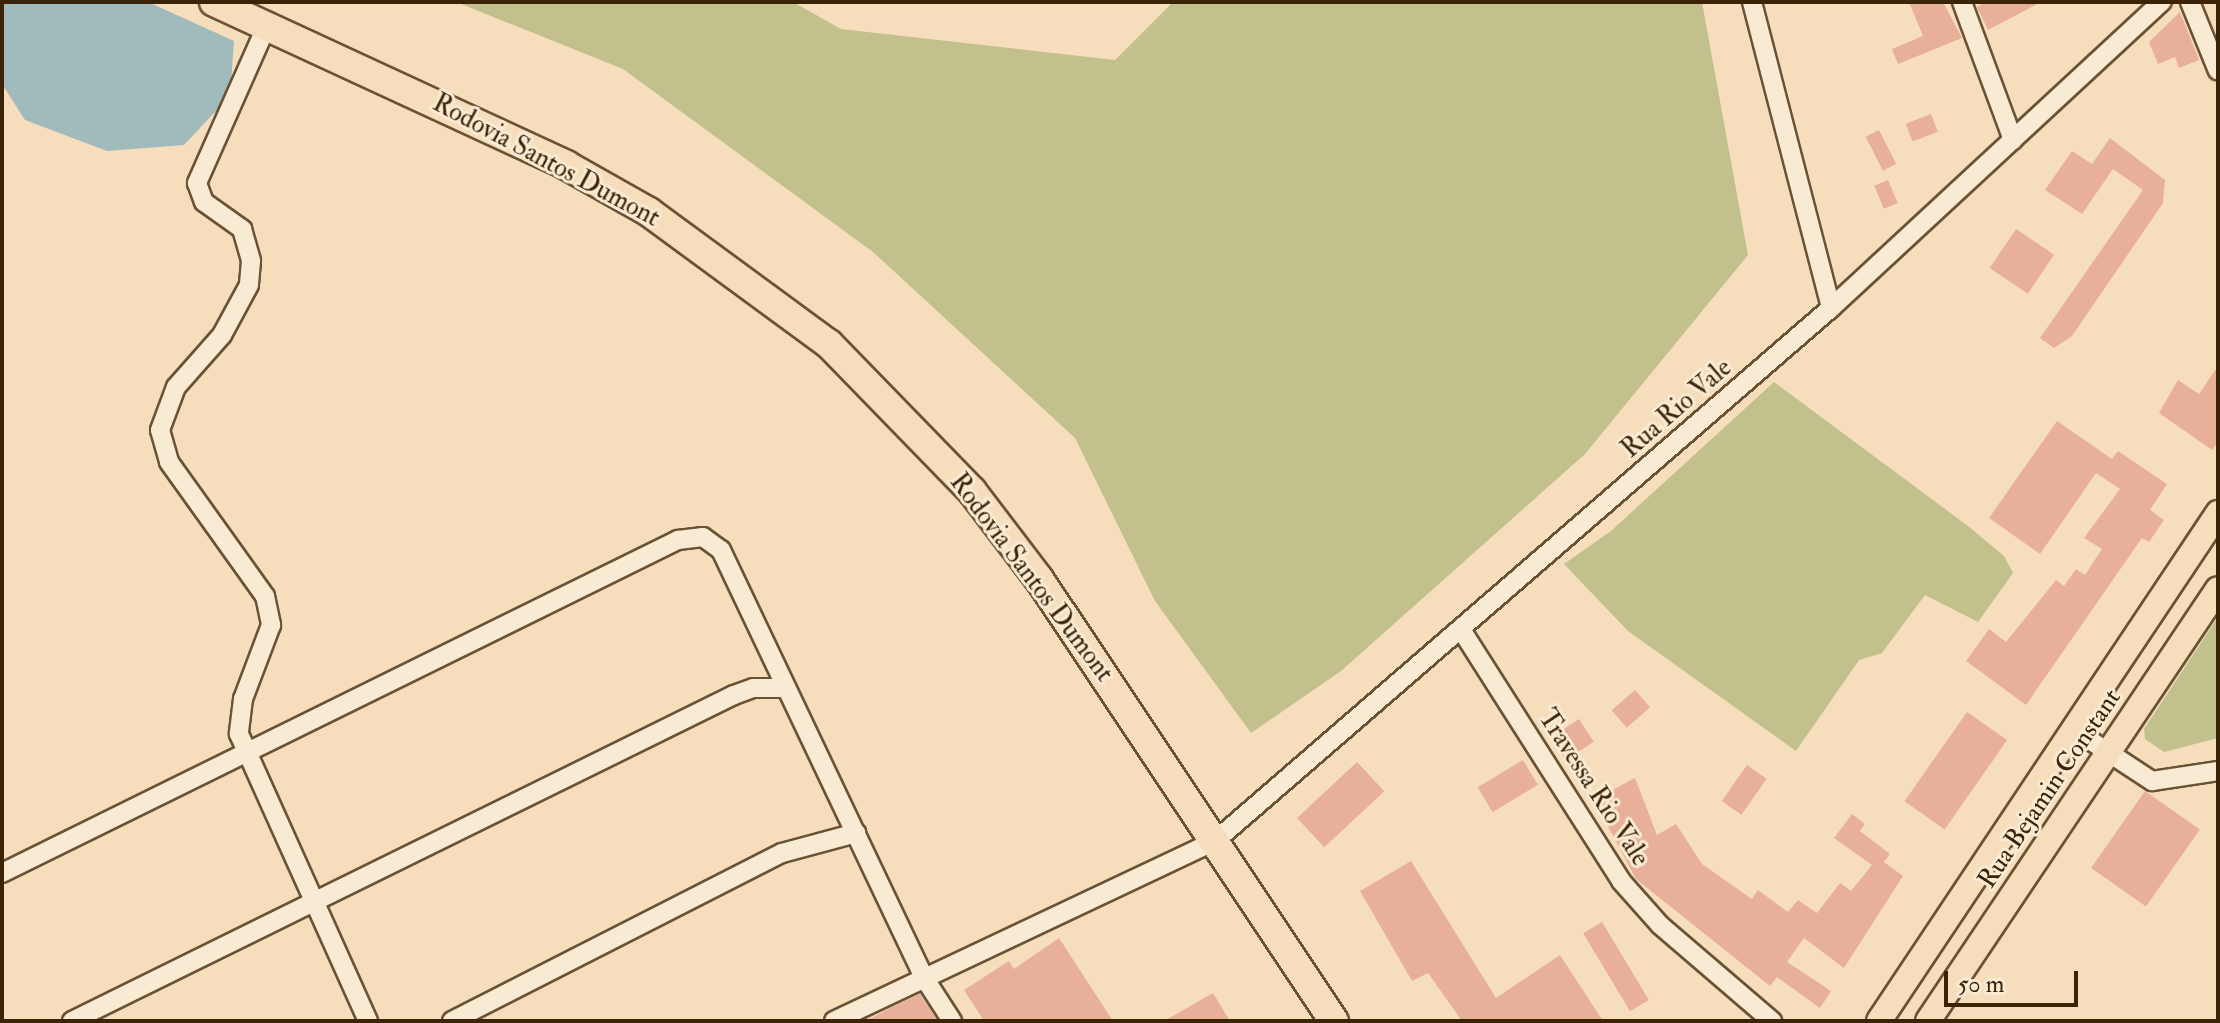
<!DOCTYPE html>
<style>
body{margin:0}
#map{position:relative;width:2220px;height:1023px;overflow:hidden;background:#f6debc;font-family:"IM FELL Double Pica",serif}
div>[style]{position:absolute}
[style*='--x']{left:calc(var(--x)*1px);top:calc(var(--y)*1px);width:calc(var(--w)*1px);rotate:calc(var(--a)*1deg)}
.green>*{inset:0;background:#c2c08c}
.water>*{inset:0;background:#a1babb}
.building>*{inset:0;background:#e9b099;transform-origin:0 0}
.roads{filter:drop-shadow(2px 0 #6a5234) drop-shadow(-2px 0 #6a5234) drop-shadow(0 2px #6a5234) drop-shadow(0 -2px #6a5234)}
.minor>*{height:18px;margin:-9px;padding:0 9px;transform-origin:9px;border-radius:9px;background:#f9ead3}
.major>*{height:24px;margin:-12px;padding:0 12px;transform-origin:12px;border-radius:12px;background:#f6debc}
.highway>*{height:28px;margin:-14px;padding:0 14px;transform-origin:14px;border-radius:14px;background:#f6debc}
span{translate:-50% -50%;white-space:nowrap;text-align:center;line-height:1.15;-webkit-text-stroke:6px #f9ead3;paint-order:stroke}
.street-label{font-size:26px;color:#3b2307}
.frame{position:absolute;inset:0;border:4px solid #3b2307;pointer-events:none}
.scale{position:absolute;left:1944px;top:971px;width:134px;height:36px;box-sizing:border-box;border:4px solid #3b2307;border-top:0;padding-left:10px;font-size:24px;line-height:28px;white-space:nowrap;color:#3b2307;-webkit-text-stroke:6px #f9ead3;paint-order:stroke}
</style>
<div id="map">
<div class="green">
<div style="clip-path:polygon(456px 2px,793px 2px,841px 29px,1115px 60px,1173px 2px,1702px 2px,1748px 255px,1585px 454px,1341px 671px,1251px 733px,1155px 601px,1075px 438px,873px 252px,623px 69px)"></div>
<div style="clip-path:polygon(1774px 382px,1968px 526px,2004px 556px,2013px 573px,1978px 622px,1925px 595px,1882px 653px,1859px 660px,1796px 751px,1628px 631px,1564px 564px,1611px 531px)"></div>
<div style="clip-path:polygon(2218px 617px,2218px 738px,2164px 752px,2145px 739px,2144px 729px)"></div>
</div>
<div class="water">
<div style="clip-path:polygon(2px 2px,148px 2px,234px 41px,230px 96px,184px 145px,107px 151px,25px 120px,2px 84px)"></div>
</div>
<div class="building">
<div style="clip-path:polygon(1909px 2px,1943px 2px,1962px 38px,1898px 64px,1892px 49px,1923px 36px)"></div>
<div style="clip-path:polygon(1985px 2px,2041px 2px,1988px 30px,1977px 7px)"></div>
<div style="clip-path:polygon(2180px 12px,2199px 60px,2179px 68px,2175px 57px,2158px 64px,2149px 42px)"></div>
<div style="left:1931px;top:114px;width:19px;height:27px;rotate:69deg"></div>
<div style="left:1879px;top:130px;width:38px;height:15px;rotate:63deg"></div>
<div style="clip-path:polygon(2110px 138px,2165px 180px,2163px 203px,2072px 336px,2054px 348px,2040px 338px,2143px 190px,2113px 169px,2082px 214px,2045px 190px,2072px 151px,2092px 164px)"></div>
<div style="left:1888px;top:180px;width:25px;height:15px;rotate:67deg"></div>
<div style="left:2016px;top:229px;width:46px;height:47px;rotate:34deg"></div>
<div style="clip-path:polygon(2218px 366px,2218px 442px,2212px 450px,2159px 413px,2178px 380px,2199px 394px)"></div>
<div style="clip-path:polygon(2057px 421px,2112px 459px,2118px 451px,2167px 484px,2150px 510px,2164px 520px,2149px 542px,2142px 538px,2026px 705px,1966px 661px,1989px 629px,2006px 642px,2056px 580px,2064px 586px,2076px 569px,2085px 575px,2102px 549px,2084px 538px,2120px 489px,2096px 473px,2040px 554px,1989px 518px)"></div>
<div style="left:1635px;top:690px;width:23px;height:31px;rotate:49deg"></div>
<div style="left:1967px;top:712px;width:49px;height:109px;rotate:35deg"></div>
<div style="left:1579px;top:719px;width:27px;height:34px;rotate:57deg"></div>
<div style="left:1523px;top:760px;width:29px;height:53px;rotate:59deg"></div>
<div style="left:1357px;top:762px;width:40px;height:82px;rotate:47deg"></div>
<div style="left:1747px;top:765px;width:24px;height:44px;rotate:35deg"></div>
<div style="clip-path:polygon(1635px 778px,1657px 835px,1676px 824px,1702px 864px,1752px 899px,1758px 890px,1788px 912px,1798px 900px,1817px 913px,1840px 883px,1851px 891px,1872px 865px,1834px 838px,1852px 814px,1865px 824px,1860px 831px,1890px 854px,1884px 862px,1903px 876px,1844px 968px,1804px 938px,1787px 962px,1831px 991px,1820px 1008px,1777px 977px,1770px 986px,1636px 879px,1594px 800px)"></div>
<div style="left:2145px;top:791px;width:67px;height:94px;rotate:35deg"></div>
<div style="clip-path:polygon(1411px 861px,1496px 998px,1560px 955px,1603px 1021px,1462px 1021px,1428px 973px,1412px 981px,1360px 891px)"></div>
<div style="left:1602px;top:922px;width:91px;height:22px;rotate:59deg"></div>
<div style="clip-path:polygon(1059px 938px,1113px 1021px,984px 1021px,964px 990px,1009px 961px,1014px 969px)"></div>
<div style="clip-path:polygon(1213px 993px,1230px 1021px,1164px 1021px)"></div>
<div style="clip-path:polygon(920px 994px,938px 1021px,866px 1021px,894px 1006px)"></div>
</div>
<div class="roads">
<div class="minor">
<div style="--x:1752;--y:2;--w:316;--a:75.5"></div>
<div style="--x:1962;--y:2;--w:147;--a:69.7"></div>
<div style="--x:2190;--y:2;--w:74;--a:67.9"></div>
<div style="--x:267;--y:25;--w:173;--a:113.9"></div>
<div style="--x:197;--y:183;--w:20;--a:70"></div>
<div style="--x:204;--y:202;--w:47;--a:35.4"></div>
<div style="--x:242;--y:229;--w:33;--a:74"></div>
<div style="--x:251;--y:261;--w:24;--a:95"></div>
<div style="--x:249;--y:285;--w:57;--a:118.4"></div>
<div style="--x:222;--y:335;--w:69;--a:131.5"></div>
<div style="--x:176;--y:387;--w:46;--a:110.4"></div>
<div style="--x:160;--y:430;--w:33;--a:74"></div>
<div style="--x:169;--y:462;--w:165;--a:54.4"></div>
<div style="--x:265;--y:596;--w:30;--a:78"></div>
<div style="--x:271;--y:625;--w:79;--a:110.7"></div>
<div style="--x:243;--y:699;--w:35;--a:97"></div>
<div style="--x:239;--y:734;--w:315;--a:65.8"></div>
<div style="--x:1462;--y:631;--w:296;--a:57.5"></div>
<div style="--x:1621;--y:881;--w:59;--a:48.4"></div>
<div style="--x:1660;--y:925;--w:148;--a:40.6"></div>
<div style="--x:2073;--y:729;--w:95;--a:33.4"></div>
<div style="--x:2152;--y:781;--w:67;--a:-8.6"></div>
<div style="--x:2;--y:873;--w:754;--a:-26.23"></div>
<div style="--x:678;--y:540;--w:25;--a:-7"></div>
<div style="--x:703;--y:537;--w:22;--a:36"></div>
<div style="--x:721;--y:550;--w:471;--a:64.6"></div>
<div style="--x:923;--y:976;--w:54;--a:57.2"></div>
<div style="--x:72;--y:1021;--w:738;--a:-26.22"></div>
<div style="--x:734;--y:695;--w:20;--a:-20"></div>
<div style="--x:753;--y:688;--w:33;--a:0"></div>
<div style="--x:452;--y:1021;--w:370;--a:-27"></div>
<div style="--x:782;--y:853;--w:77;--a:-15.1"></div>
<div style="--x:834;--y:1021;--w:421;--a:-25.3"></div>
<div style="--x:1215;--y:841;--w:815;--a:-40.87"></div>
<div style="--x:1831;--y:308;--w:451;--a:-42.8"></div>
</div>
<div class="major">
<div style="--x:1879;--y:1021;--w:611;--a:-56.28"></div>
<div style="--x:1928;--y:1021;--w:520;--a:-56.13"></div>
</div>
<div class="highway">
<div style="--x:214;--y:2;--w:388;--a:24.8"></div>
<div style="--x:566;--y:165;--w:95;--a:29.5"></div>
<div style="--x:649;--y:212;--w:223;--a:36.3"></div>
<div style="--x:829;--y:344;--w:205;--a:45.8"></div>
<div style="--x:972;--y:491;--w:111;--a:52.7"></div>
<div style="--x:1039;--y:579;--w:531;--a:56.28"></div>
</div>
</div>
<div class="street-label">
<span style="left:546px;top:161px;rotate:28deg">Rodovia Santos Dumont</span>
<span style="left:1677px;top:409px;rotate:-41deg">Rua Rio Vale</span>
<span style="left:1031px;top:578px;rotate:53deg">Rodovia Santos Dumont</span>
<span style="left:1593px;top:788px;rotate:57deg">Travessa Rio Vale</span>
<span style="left:2050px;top:789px;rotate:-56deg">Rua Bejamin Constant</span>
</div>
<div class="frame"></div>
<div class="scale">50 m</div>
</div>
